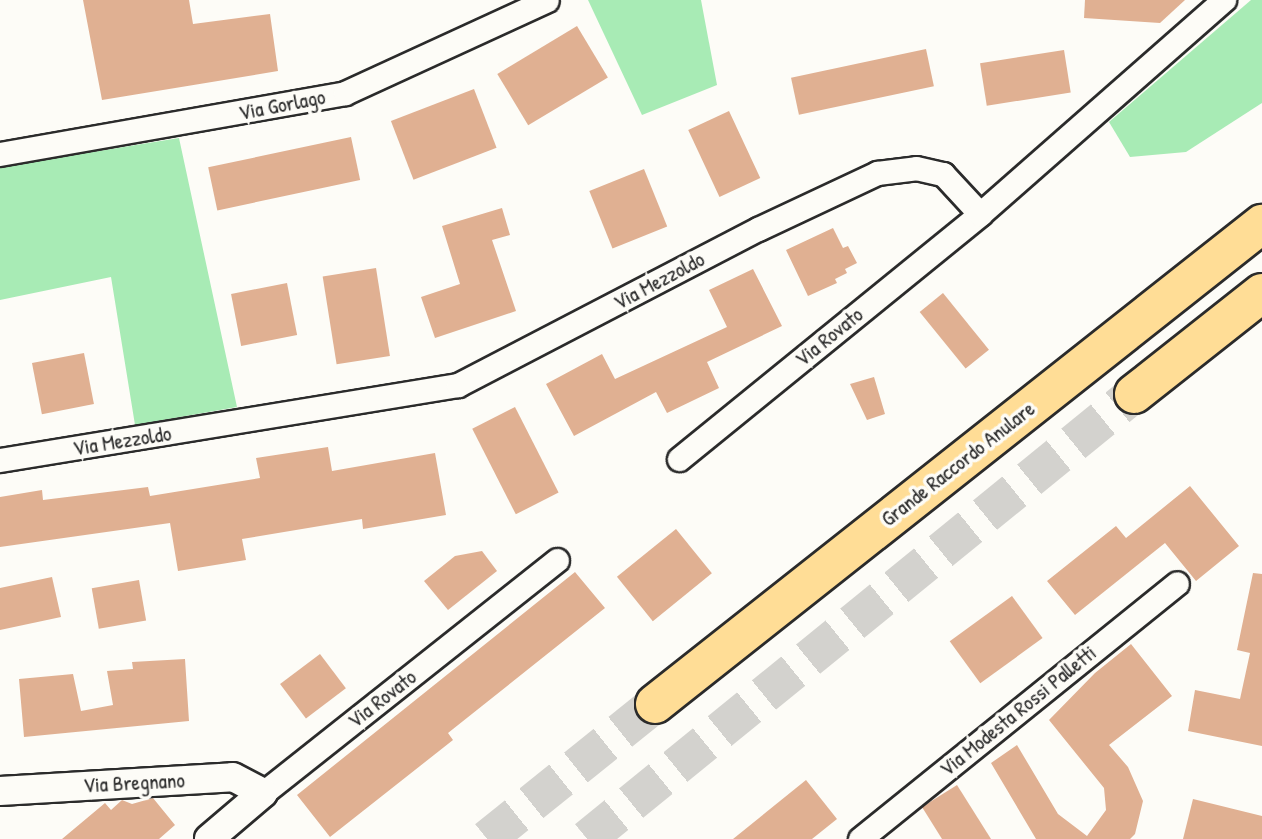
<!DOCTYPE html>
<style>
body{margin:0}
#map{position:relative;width:1262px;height:839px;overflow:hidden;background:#fdfcf7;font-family:"Patrick Hand",sans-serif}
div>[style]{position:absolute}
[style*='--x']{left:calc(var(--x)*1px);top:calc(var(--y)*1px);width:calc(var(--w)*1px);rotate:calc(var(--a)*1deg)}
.green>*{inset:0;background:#a8ebb5}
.building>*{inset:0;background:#e0b092;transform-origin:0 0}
.motorway-tunnel>*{height:38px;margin-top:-19px;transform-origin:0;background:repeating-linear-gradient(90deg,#d3d2ce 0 38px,transparent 0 57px)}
.roads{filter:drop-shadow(2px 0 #2b2b2b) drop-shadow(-2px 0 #2b2b2b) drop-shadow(0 2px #2b2b2b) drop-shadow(0 -2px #2b2b2b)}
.minor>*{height:23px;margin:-11.5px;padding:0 11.5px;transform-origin:11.5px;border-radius:11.5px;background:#fdfcf7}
.tertiary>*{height:28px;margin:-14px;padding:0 14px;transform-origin:14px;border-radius:14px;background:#fdfcf7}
.motorway>*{height:38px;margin:-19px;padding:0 19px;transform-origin:19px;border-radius:19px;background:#ffdd96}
span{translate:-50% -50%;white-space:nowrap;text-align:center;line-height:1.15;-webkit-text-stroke:7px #fdfcf7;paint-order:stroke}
.street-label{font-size:21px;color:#2b2b2b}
</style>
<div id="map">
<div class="green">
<div style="clip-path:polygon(588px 0,701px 0,717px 85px,642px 115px)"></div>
<div style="clip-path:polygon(1251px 0,1262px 0,1262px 103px,1186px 152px,1130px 157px,1109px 122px)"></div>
<div style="clip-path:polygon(179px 138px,237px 407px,135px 425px,111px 277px,0 300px,0 167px)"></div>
</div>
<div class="building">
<div style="clip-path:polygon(83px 0,189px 0,193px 24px,270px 14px,278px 71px,102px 100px)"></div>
<div style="clip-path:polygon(1085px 0,1185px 0,1160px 23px,1084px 18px)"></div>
<div style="left:577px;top:26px;width:60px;height:93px;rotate:59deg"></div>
<div style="left:926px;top:49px;width:38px;height:138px;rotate:78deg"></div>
<div style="left:1064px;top:50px;width:43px;height:85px;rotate:81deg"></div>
<div style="left:474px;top:89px;width:63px;height:89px;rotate:69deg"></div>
<div style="left:729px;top:111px;width:74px;height:45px;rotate:65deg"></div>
<div style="left:351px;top:137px;width:44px;height:146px;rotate:78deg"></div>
<div style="left:644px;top:169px;width:62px;height:59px;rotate:68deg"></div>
<div style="clip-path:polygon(502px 208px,510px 235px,492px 240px,516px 311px,435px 338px,421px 297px,460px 284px,442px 226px)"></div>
<div style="clip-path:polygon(833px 228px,843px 248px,848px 246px,857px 263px,845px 269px,847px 273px,835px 279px,837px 283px,808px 296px,786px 250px)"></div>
<div style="left:376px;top:268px;width:89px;height:54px;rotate:81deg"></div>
<div style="clip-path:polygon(753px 269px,782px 326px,707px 362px,719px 388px,667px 413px,656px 392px,574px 436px,546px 384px,602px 354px,615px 379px,727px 327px,709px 290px)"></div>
<div style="left:287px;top:283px;width:53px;height:57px;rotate:79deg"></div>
<div style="left:943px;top:293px;width:73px;height:30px;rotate:51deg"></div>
<div style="left:84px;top:353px;width:52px;height:53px;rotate:79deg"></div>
<div style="clip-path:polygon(874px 377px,885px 414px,867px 420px,850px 384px)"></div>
<div style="left:515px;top:407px;width:96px;height:48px;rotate:63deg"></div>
<div style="clip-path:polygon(328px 447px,332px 471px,435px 453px,446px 515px,363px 529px,362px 519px,242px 539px,246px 560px,178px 571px,170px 523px,0 547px,0 497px,42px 490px,43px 500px,148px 487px,150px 496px,260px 478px,256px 458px)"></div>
<div style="clip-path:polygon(1190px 486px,1239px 546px,1196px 581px,1165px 543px,1075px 615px,1047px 581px,1116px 526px,1126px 538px)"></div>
<div style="left:676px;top:529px;width:57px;height:76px;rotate:51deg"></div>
<div style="clip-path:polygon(482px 551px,497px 571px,448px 610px,424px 581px,455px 556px)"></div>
<div style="clip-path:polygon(575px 572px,605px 608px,448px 733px,453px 740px,330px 837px,297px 795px)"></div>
<div style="clip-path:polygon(1253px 573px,1262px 574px,1262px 746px,1188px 731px,1195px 690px,1240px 699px,1250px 653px,1237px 650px)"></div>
<div style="clip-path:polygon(52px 577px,61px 617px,0 630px,0 588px)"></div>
<div style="left:139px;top:580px;width:41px;height:48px;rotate:80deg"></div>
<div style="left:1012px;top:596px;width:52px;height:77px;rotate:54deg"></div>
<div style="clip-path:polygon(1131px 644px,1172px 696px,1109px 745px,1128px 767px,1143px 801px,1135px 834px,1130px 839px,1036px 839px,991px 763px,1017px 745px,1058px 814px,1087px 836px,1106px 810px,1104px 788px,1049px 720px,1095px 673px)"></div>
<div style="left:320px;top:654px;width:43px;height:50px;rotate:53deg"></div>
<div style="clip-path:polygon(185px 659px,189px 721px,24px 737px,19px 679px,73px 674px,81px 711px,113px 705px,107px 671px,133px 669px,132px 662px)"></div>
<div style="clip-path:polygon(806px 780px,837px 819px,812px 839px,733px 839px)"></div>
<div style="clip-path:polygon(957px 785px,991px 839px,942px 839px,922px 807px)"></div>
<div style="clip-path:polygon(153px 798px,175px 825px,159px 839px,62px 839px,105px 803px,111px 810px,122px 800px,132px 804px)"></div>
<div style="clip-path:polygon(1193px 799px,1262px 816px,1262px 839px,1183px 839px)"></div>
</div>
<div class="motorway-tunnel">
<div style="--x:487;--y:839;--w:216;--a:-38.8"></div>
<div style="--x:587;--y:839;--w:705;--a:-39.13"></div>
</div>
<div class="roads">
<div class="minor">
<div style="--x:0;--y:154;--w:350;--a:-10"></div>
<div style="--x:345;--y:93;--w:222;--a:-24.7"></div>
<div style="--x:679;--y:459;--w:388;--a:-39.1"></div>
<div style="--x:0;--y:460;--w:464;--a:-9.3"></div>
<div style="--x:458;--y:385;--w:338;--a:-27.5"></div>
<div style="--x:758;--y:229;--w:132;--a:-25.2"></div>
<div style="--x:877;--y:173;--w:39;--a:-7"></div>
<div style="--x:916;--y:168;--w:28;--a:13"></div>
<div style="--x:943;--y:174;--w:54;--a:47.2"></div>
<div style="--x:980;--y:214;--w:325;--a:-41.3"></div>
<div style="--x:263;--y:793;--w:375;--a:-38.4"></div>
<div style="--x:860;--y:839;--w:407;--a:-38.9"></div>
</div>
<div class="tertiary">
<div style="--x:0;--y:791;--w:233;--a:-3.4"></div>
<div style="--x:233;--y:777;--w:34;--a:28"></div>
<div style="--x:263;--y:793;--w:71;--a:139.6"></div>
</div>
<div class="motorway">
<div style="--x:1134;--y:394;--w:163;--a:-38.3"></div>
<div style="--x:655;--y:704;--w:774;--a:-38.34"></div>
</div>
</div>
<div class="street-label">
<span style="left:282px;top:105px;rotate:-11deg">Via Gorlago</span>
<span style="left:659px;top:281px;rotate:-28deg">Via Mezzoldo</span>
<span style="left:829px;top:337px;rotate:-39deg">Via Rovato</span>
<span style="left:122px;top:441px;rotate:-9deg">Via Mezzoldo</span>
<span style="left:958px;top:464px;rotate:-38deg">Grande Raccordo Anulare</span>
<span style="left:382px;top:699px;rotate:-38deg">Via Rovato</span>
<span style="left:1018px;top:711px;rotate:-39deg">Via Modesta Rossi Palletti</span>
<span style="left:134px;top:783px;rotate:-3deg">Via Bregnano</span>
</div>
</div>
